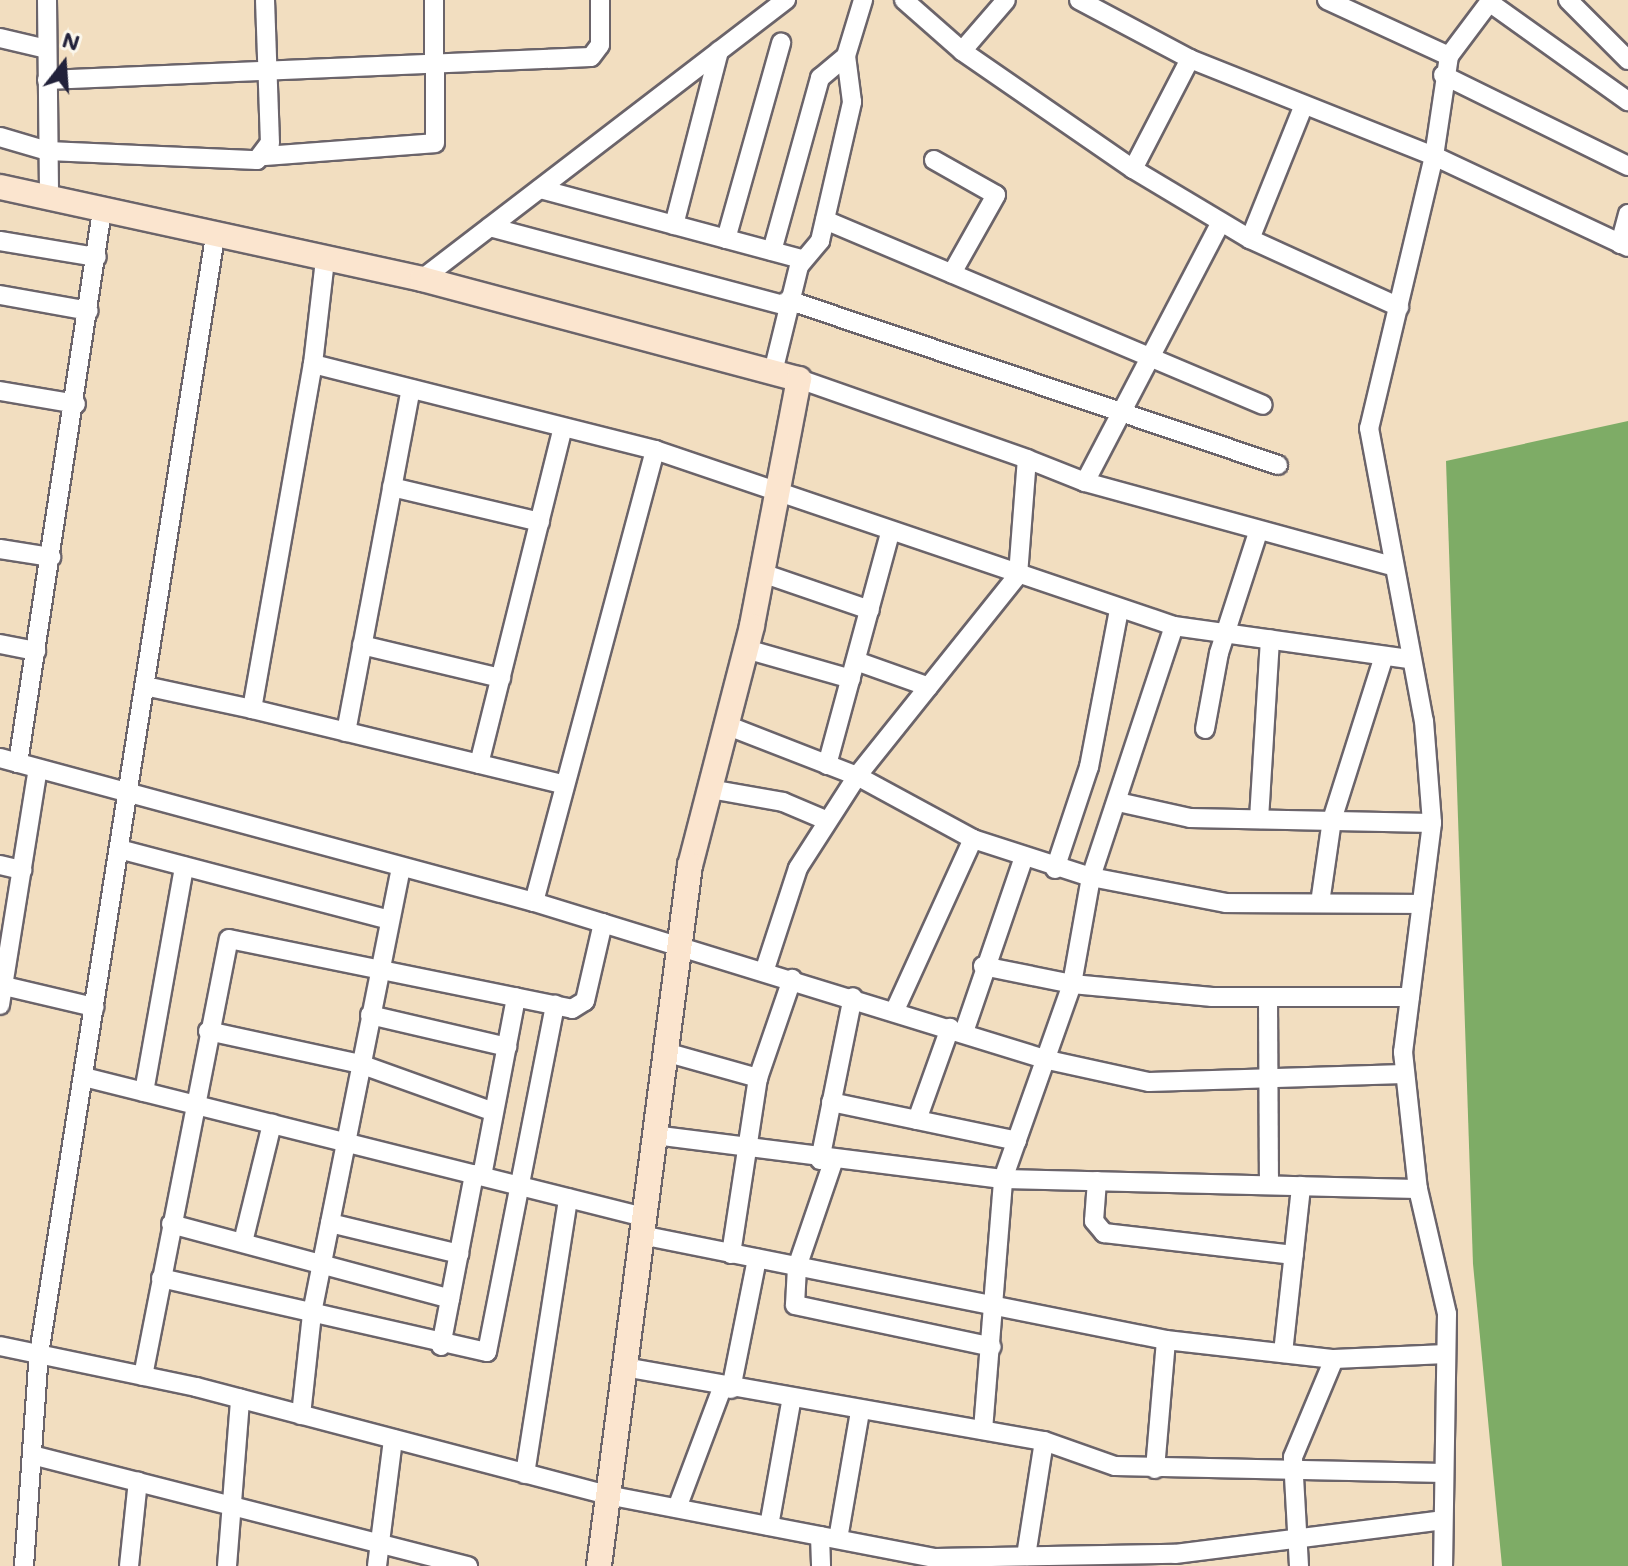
<!DOCTYPE html>
<style>
body{margin:0}
#map{position:relative;width:1628px;height:1566px;overflow:hidden;background:#f2dec0;font-family:Mali,sans-serif}
div>[style]{position:absolute}
[style*='--x']{left:calc(var(--x)*1px);top:calc(var(--y)*1px);width:calc(var(--w)*1px);rotate:calc(var(--a)*1deg)}
.forest>*{inset:0;background:#7eac66}
.roads{filter:drop-shadow(2px 0 #6b646a) drop-shadow(-2px 0 #6b646a) drop-shadow(0 2px #6b646a) drop-shadow(0 -2px #6b646a)}
.street>*{height:18px;margin:-9px;padding:0 9px;transform-origin:9px;border-radius:9px;background:#fff}
.secondary>*{height:24px;margin:-12px;padding:0 12px;transform-origin:12px;border-radius:12px;background:#fbe5cf}
span{translate:-50% -50%;white-space:nowrap;text-align:center;line-height:1.15;-webkit-text-stroke:8px #fbf7ec;paint-order:stroke}
.north{position:absolute;left:24px;top:24px;width:80px;height:80px;-webkit-text-stroke:6px #fbf7ec;paint-order:stroke;rotate:17deg;font-size:22px;font-weight:700;line-height:32px;text-align:center;color:#22223b}
.north::after{content:'';display:block;margin:auto;width:28px;height:36px;background:#22223b;clip-path:polygon(50% 0,100% 100%,50% 72%,0 100%)}
</style>
<div id="map">
<div class="forest">
<div style="clip-path:polygon(1628px 421px,1628px 1566px,1502px 1566px,1473px 1264px,1446px 461px)"></div>
</div>
<div class="roads">
<div class="street">
<div style="--x:47;--y:0;--w:199;--a:89.4"></div>
<div style="--x:904;--y:0;--w:77;--a:41.3"></div>
<div style="--x:962;--y:51;--w:208;--a:34.6"></div>
<div style="--x:1133;--y:169;--w:136;--a:30.9"></div>
<div style="--x:1250;--y:239;--w:164;--a:24.5"></div>
<div style="--x:1079;--y:0;--w:126;--a:28"></div>
<div style="--x:1190;--y:59;--w:263;--a:21.7"></div>
<div style="--x:1434;--y:156;--w:280;--a:103.4"></div>
<div style="--x:1369;--y:428;--w:298;--a:79.4"></div>
<div style="--x:1424;--y:721;--w:102;--a:85.5"></div>
<div style="--x:1432;--y:823;--w:231;--a:97.2"></div>
<div style="--x:1403;--y:1052;--w:138;--a:83.8"></div>
<div style="--x:1418;--y:1189;--w:128;--a:76.9"></div>
<div style="--x:1447;--y:1314;--w:252;--a:90.9"></div>
<div style="--x:1327;--y:0;--w:134;--a:24.7"></div>
<div style="--x:1491;--y:0;--w:70;--a:126.9"></div>
<div style="--x:1449;--y:56;--w:101;--a:98.5"></div>
<div style="--x:1434;--y:156;--w:214;--a:25.1"></div>
<div style="--x:1568;--y:0;--w:85;--a:45"></div>
<div style="--x:1489;--y:2;--w:171;--a:35.5"></div>
<div style="--x:0;--y:38;--w:48;--a:13.2"></div>
<div style="--x:962;--y:51;--w:67;--a:-49.2"></div>
<div style="--x:1443;--y:75;--w:206;--a:26.2"></div>
<div style="--x:47;--y:80;--w:544;--a:-2.42"></div>
<div style="--x:591;--y:57;--w:15;--a:-53"></div>
<div style="--x:600;--y:45;--w:45;--a:-90"></div>
<div style="--x:0;--y:137;--w:50;--a:16.3"></div>
<div style="--x:48;--y:151;--w:209;--a:2.5"></div>
<div style="--x:257;--y:160;--w:21;--a:-53"></div>
<div style="--x:270;--y:143;--w:143;--a:-92"></div>
<div style="--x:264;--y:156;--w:171;--a:-4.3"></div>
<div style="--x:435;--y:143;--w:143;--a:-90.4"></div>
<div style="--x:934;--y:160;--w:71;--a:29.4"></div>
<div style="--x:996;--y:195;--w:90;--a:119.4"></div>
<div style="--x:1133;--y:169;--w:124;--a:-62.6"></div>
<div style="--x:540;--y:189;--w:271;--a:15"></div>
<div style="--x:825;--y:220;--w:475;--a:22.9"></div>
<div style="--x:674;--y:225;--w:180;--a:-75.5"></div>
<div style="--x:490;--y:227;--w:306;--a:14.9"></div>
<div style="--x:726;--y:239;--w:204;--a:-74.3"></div>
<div style="--x:1250;--y:239;--w:144;--a:-68.1"></div>
<div style="--x:0;--y:241;--w:98;--a:9.4"></div>
<div style="--x:1620;--y:244;--w:31;--a:-75"></div>
<div style="--x:772;--y:251;--w:180;--a:-74.5"></div>
<div style="--x:820;--y:78;--w:34;--a:-40"></div>
<div style="--x:325;--y:260;--w:105;--a:96.6"></div>
<div style="--x:313;--y:364;--w:353;--a:14.1"></div>
<div style="--x:655;--y:450;--w:548;--a:18.73"></div>
<div style="--x:1174;--y:626;--w:237;--a:8"></div>
<div style="--x:422;--y:279;--w:459;--a:-37.5"></div>
<div style="--x:0;--y:295;--w:90;--a:10.2"></div>
<div style="--x:788;--y:300;--w:517;--a:18.61"></div>
<div style="--x:773;--y:372;--w:109;--a:-76.2"></div>
<div style="--x:799;--y:266;--w:33;--a:-50"></div>
<div style="--x:820;--y:241;--w:143;--a:-77"></div>
<div style="--x:852;--y:102;--w:46;--a:-97.4"></div>
<div style="--x:846;--y:56;--w:59;--a:-73.1"></div>
<div style="--x:799;--y:379;--w:242;--a:19.3"></div>
<div style="--x:0;--y:391;--w:77;--a:9.7"></div>
<div style="--x:1085;--y:482;--w:315;--a:15.3"></div>
<div style="--x:392;--y:487;--w:152;--a:13.3"></div>
<div style="--x:0;--y:549;--w:52;--a:8.9"></div>
<div style="--x:762;--y:573;--w:114;--a:18.9"></div>
<div style="--x:0;--y:644;--w:37;--a:11"></div>
<div style="--x:362;--y:645;--w:143;--a:13.4"></div>
<div style="--x:746;--y:649;--w:109;--a:15.9"></div>
<div style="--x:856;--y:661;--w:77;--a:19.6"></div>
<div style="--x:145;--y:686;--w:109;--a:12.1"></div>
<div style="--x:252;--y:709;--w:350;--a:-80"></div>
<div style="--x:252;--y:709;--w:322;--a:13.6"></div>
<div style="--x:726;--y:725;--w:141;--a:21.3"></div>
<div style="--x:857;--y:776;--w:258;--a:-51.3"></div>
<div style="--x:1018;--y:575;--w:116;--a:-85.6"></div>
<div style="--x:1027;--y:459;--w:62;--a:21.6"></div>
<div style="--x:1085;--y:482;--w:293;--a:-62.4"></div>
<div style="--x:1205;--y:729;--w:77;--a:-79.6"></div>
<div style="--x:1219;--y:653;--w:127;--a:-72.1"></div>
<div style="--x:346;--y:732;--w:349;--a:-79.3"></div>
<div style="--x:0;--y:758;--w:553;--a:15.09"></div>
<div style="--x:534;--y:902;--w:538;--a:17.09"></div>
<div style="--x:1048;--y:1060;--w:103;--a:12.3"></div>
<div style="--x:1149;--y:1082;--w:255;--a:-1.8"></div>
<div style="--x:18;--y:763;--w:558;--a:-81.35"></div>
<div style="--x:479;--y:764;--w:346;--a:-76"></div>
<div style="--x:827;--y:765;--w:240;--a:-74.8"></div>
<div style="--x:710;--y:789;--w:74;--a:10.1"></div>
<div style="--x:783;--y:802;--w:43;--a:23"></div>
<div style="--x:1118;--y:802;--w:74;--a:12.5"></div>
<div style="--x:1190;--y:818;--w:242;--a:1.2"></div>
<div style="--x:1259;--y:819;--w:180;--a:-86.5"></div>
<div style="--x:119;--y:849;--w:280;--a:14.7"></div>
<div style="--x:0;--y:865;--w:23;--a:13"></div>
<div style="--x:1055;--y:869;--w:108;--a:-71.6"></div>
<div style="--x:1089;--y:767;--w:161;--a:-79.2"></div>
<div style="--x:534;--y:902;--w:468;--a:-75"></div>
<div style="--x:1320;--y:903;--w:84;--a:-81.8"></div>
<div style="--x:1332;--y:820;--w:172;--a:-72.4"></div>
<div style="--x:983;--y:966;--w:91;--a:11.4"></div>
<div style="--x:1072;--y:984;--w:141;--a:5.3"></div>
<div style="--x:1212;--y:997;--w:198;--a:0"></div>
<div style="--x:765;--y:969;--w:106;--a:-71.9"></div>
<div style="--x:798;--y:868;--w:109;--a:-57.3"></div>
<div style="--x:857;--y:776;--w:132;--a:28.5"></div>
<div style="--x:973;--y:839;--w:124;--a:17.9"></div>
<div style="--x:1091;--y:877;--w:137;--a:10.9"></div>
<div style="--x:1226;--y:903;--w:196;--a:0.3"></div>
<div style="--x:0;--y:985;--w:97;--a:13.2"></div>
<div style="--x:1268;--y:999;--w:186;--a:89.7"></div>
<div style="--x:0;--y:1005;--w:239;--a:-80.9"></div>
<div style="--x:895;--y:1010;--w:188;--a:-65.5"></div>
<div style="--x:370;--y:1015;--w:141;--a:13.1"></div>
<div style="--x:208;--y:1031;--w:156;--a:12.2"></div>
<div style="--x:360;--y:1064;--w:142;--a:19.7"></div>
<div style="--x:964;--y:1032;--w:182;--a:-71.1"></div>
<div style="--x:665;--y:1052;--w:97;--a:15.6"></div>
<div style="--x:84;--y:1077;--w:577;--a:14.04"></div>
<div style="--x:144;--y:1092;--w:229;--a:-79.9"></div>
<div style="--x:831;--y:1102;--w:190;--a:11.8"></div>
<div style="--x:917;--y:1120;--w:98;--a:-70.3"></div>
<div style="--x:654;--y:1135;--w:352;--a:7.2"></div>
<div style="--x:1003;--y:1179;--w:207;--a:-70.5"></div>
<div style="--x:1072;--y:984;--w:109;--a:-79.9"></div>
<div style="--x:1091;--y:877;--w:264;--a:-71.7"></div>
<div style="--x:820;--y:1160;--w:166;--a:-78.6"></div>
<div style="--x:833;--y:1162;--w:111;--a:108.9"></div>
<div style="--x:797;--y:1267;--w:38;--a:93"></div>
<div style="--x:795;--y:1305;--w:201;--a:12"></div>
<div style="--x:482;--y:1176;--w:182;--a:-79.2"></div>
<div style="--x:1097;--y:1181;--w:40;--a:94.3"></div>
<div style="--x:1094;--y:1221;--w:16;--a:50"></div>
<div style="--x:1104;--y:1233;--w:191;--a:6.6"></div>
<div style="--x:330;--y:1223;--w:133;--a:13.5"></div>
<div style="--x:171;--y:1224;--w:289;--a:15"></div>
<div style="--x:641;--y:1235;--w:535;--a:11.31"></div>
<div style="--x:1166;--y:1340;--w:169;--a:6.5"></div>
<div style="--x:1334;--y:1359;--w:112;--a:-2.6"></div>
<div style="--x:243;--y:1242;--w:122;--a:-76.2"></div>
<div style="--x:731;--y:1254;--w:178;--a:-81.3"></div>
<div style="--x:758;--y:1078;--w:105;--a:-71"></div>
<div style="--x:161;--y:1278;--w:334;--a:12.8"></div>
<div style="--x:487;--y:1352;--w:354;--a:-78.9"></div>
<div style="--x:0;--y:1346;--w:200;--a:11.8"></div>
<div style="--x:196;--y:1387;--w:425;--a:14.7"></div>
<div style="--x:607;--y:1495;--w:334;--a:10.9"></div>
<div style="--x:935;--y:1558;--w:240;--a:-1"></div>
<div style="--x:1175;--y:1554;--w:270;--a:-7.2"></div>
<div style="--x:441;--y:1346;--w:175;--a:-79.1"></div>
<div style="--x:1283;--y:1353;--w:168;--a:-83.8"></div>
<div style="--x:624;--y:1367;--w:426;--a:10"></div>
<div style="--x:1044;--y:1441;--w:75;--a:19.4"></div>
<div style="--x:1115;--y:1466;--w:329;--a:1.2"></div>
<div style="--x:143;--y:1376;--w:445;--a:-78.9"></div>
<div style="--x:229;--y:939;--w:350;--a:11.5"></div>
<div style="--x:572;--y:1009;--w:15;--a:-32"></div>
<div style="--x:585;--y:1001;--w:80;--a:-77"></div>
<div style="--x:731;--y:1389;--w:133;--a:-78.7"></div>
<div style="--x:301;--y:1415;--w:103;--a:-83.8"></div>
<div style="--x:312;--y:1313;--w:454;--a:-78.7"></div>
<div style="--x:983;--y:1430;--w:252;--a:-85.4"></div>
<div style="--x:1003;--y:1179;--w:415;--a:1.4"></div>
<div style="--x:32;--y:1455;--w:450;--a:14.3"></div>
<div style="--x:1155;--y:1469;--w:129;--a:-85.1"></div>
<div style="--x:525;--y:1474;--w:279;--a:-81.1"></div>
<div style="--x:677;--y:1508;--w:128;--a:-69.4"></div>
<div style="--x:769;--y:1526;--w:126;--a:-79.9"></div>
<div style="--x:820;--y:1536;--w:30;--a:88"></div>
<div style="--x:838;--y:1539;--w:129;--a:-80.2"></div>
<div style="--x:1026;--y:1556;--w:116;--a:-81.1"></div>
<div style="--x:24;--y:1566;--w:213;--a:-86"></div>
<div style="--x:39;--y:1354;--w:1132;--a:-81.05"></div>
<div style="--x:129;--y:1566;--w:85;--a:-84"></div>
<div style="--x:227;--y:1566;--w:168;--a:-85.5"></div>
<div style="--x:377;--y:1566;--w:128;--a:-82.8"></div>
<div style="--x:1299;--y:1566;--w:109;--a:-93.2"></div>
<div style="--x:1293;--y:1457;--w:106;--a:-67.3"></div>
</div>
<div class="secondary">
<div style="--x:0;--y:187;--w:432;--a:12.3"></div>
<div style="--x:422;--y:279;--w:390;--a:14.9"></div>
<div style="--x:799;--y:379;--w:251;--a:100.8"></div>
<div style="--x:752;--y:626;--w:247;--a:104.5"></div>
<div style="--x:690;--y:865;--w:707;--a:97.4"></div>
</div>
</div>
<div class="north">N</div>
</div>
